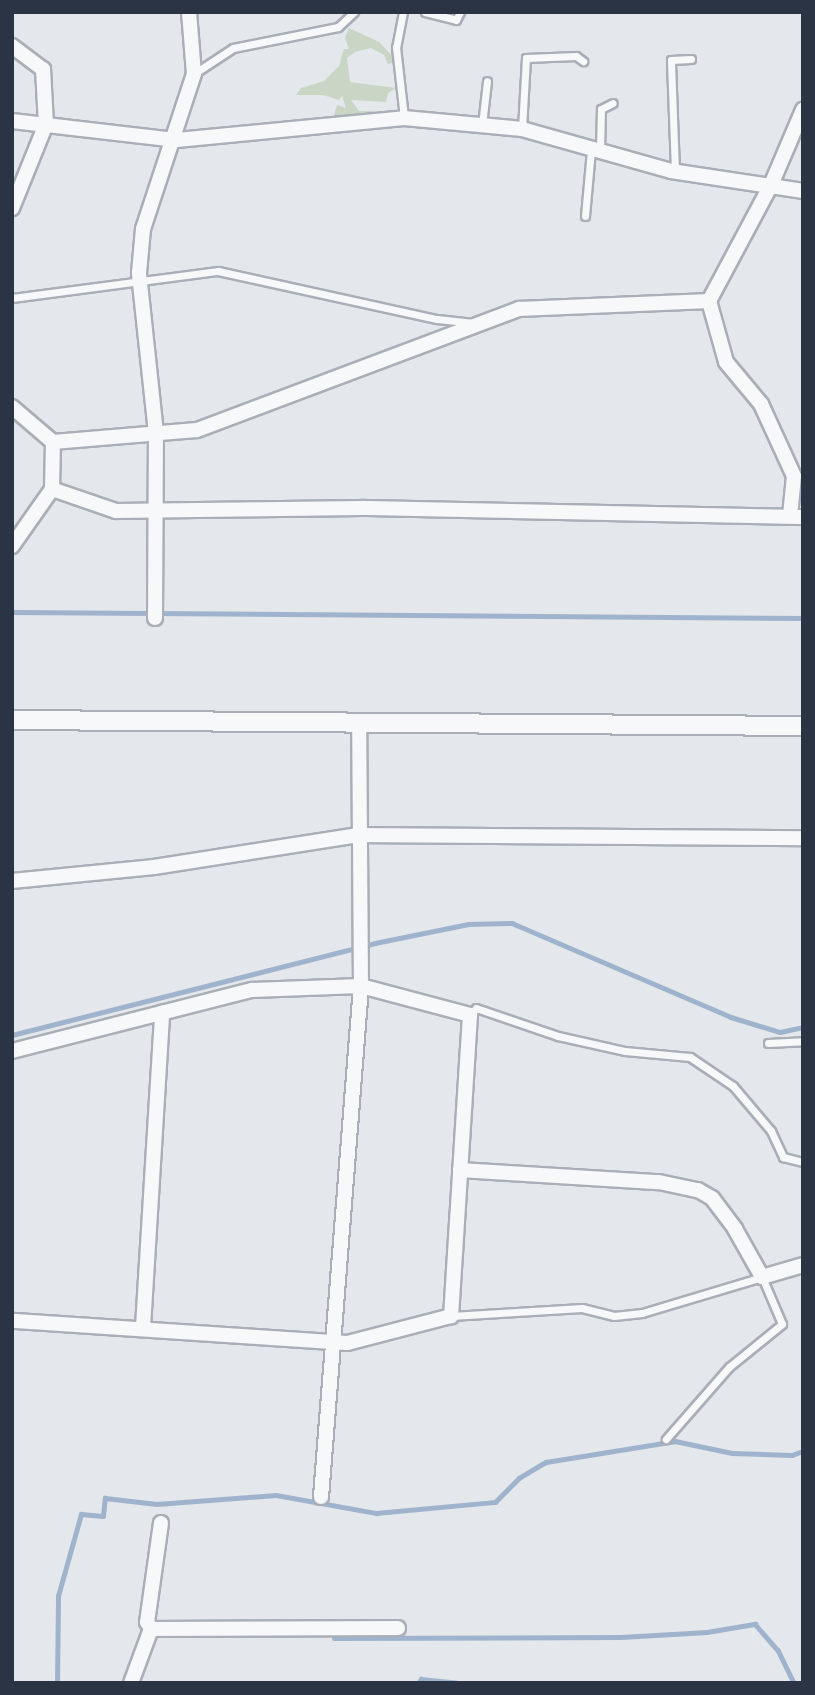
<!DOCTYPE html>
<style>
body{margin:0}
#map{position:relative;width:815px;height:1695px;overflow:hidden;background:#e4e7ec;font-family:Montserrat,sans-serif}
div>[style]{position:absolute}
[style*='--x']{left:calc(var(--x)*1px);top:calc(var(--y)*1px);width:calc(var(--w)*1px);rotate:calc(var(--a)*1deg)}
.green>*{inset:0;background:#c9d6c5}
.stream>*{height:4.5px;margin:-2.25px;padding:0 2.25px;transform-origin:2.25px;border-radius:2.25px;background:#9fb4cc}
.roads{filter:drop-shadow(2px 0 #a9aeb7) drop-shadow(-2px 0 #a9aeb7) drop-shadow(0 2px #a9aeb7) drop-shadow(0 -2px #a9aeb7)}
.service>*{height:7px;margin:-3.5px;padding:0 3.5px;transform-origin:3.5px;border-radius:3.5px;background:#f7f8fa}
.minor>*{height:14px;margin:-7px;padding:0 7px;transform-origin:7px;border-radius:7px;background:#f7f8fa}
.tertiary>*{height:18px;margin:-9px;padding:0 9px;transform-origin:9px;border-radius:9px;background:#f7f8fa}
span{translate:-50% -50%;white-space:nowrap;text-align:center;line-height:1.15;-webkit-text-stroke:7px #f4f6f9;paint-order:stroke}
.frame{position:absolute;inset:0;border:14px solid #2b3445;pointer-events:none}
</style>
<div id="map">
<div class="green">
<div style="clip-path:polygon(349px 28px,379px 42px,397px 61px,388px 64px,384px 55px,371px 48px,355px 52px,347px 58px,350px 82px,396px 88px,388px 93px,386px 102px,351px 100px,359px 111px,375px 111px,373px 116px,333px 119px,337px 105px,346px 108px,342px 96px,339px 100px,323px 95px,296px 95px,301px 88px,324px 81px,339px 66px,344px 49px,349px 49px,345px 38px)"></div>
</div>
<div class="stream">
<div style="--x:12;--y:612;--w:791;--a:0.43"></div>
<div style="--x:12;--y:1035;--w:374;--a:-14.2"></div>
<div style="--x:375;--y:943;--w:95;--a:-11.5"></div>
<div style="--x:468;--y:924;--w:44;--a:-1.3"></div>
<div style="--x:512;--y:923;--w:238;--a:23.2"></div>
<div style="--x:731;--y:1017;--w:51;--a:17"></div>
<div style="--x:780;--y:1032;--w:24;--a:-12"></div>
<div style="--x:334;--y:1638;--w:287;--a:-0.2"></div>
<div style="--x:621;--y:1637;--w:86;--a:-3.3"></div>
<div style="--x:707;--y:1632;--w:49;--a:-9.5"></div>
<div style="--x:755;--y:1624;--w:35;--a:49"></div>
<div style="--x:778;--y:1650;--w:37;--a:64"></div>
<div style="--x:57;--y:1683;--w:87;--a:-89.3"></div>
<div style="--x:58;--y:1596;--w:85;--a:-74.3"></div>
<div style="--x:81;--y:1514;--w:22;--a:5"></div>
<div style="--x:103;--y:1516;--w:18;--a:-84"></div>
<div style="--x:105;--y:1498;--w:52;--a:6.6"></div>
<div style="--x:157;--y:1504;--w:119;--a:-4.3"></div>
<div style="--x:276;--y:1495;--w:102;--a:10.2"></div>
<div style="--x:376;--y:1513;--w:120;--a:-5.3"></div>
<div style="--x:495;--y:1502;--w:34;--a:-45"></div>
<div style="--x:519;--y:1478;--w:31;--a:-31"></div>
<div style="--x:546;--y:1462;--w:131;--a:-9.2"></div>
<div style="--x:675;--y:1441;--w:58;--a:11.9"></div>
<div style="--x:732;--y:1453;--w:60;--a:1.9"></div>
<div style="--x:792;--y:1455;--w:12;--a:-20"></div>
<div style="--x:418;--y:1683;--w:5;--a:-53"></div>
<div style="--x:421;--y:1679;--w:36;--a:6"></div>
</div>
<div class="roads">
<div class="service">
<div style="--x:403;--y:12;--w:36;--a:101"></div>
<div style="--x:396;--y:47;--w:70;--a:83.5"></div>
<div style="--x:425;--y:12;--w:32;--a:14"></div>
<div style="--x:456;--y:20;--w:9;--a:-63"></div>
<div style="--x:195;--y:73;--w:45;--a:-33.3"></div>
<div style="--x:233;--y:48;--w:107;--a:-11.3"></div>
<div style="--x:338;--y:27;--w:22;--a:-43"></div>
<div style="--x:482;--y:125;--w:44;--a:-83.5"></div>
<div style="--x:522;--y:129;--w:71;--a:-86.8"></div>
<div style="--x:526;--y:58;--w:50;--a:-2.3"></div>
<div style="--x:576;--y:56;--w:9;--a:36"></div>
<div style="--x:600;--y:152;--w:43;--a:-88.7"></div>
<div style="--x:601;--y:109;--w:13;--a:-27"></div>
<div style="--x:675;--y:171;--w:111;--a:-92.1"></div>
<div style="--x:671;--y:60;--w:20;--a:-3"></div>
<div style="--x:585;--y:216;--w:66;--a:-84.8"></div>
<div style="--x:12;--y:298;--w:208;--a:-7.5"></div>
<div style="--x:218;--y:271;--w:224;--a:12.4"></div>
<div style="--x:437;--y:319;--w:37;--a:6"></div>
<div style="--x:470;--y:1015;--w:9;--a:-49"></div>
<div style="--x:476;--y:1008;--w:87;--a:18.9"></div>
<div style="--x:558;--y:1036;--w:69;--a:12.6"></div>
<div style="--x:625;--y:1051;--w:65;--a:5.3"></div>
<div style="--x:690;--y:1057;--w:52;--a:34"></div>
<div style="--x:733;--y:1086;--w:59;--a:49.8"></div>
<div style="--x:771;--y:1131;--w:29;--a:65"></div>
<div style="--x:783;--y:1157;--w:21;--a:14"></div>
<div style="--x:768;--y:1043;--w:35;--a:-3"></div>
<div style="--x:451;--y:1316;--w:131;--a:-3.5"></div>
<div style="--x:582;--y:1308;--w:33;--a:14"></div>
<div style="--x:614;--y:1316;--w:28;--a:-6"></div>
<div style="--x:642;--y:1313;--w:125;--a:-16.7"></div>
<div style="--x:762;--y:1277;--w:51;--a:66.9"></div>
<div style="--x:782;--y:1324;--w:68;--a:140.9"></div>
<div style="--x:729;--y:1367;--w:96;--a:131.2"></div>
</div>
<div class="minor">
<div style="--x:12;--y:46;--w:39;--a:37"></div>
<div style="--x:43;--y:69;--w:55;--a:86.9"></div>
<div style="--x:46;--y:124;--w:91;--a:112"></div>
<div style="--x:12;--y:121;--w:166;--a:6.6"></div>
<div style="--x:177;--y:140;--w:228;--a:-5.5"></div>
<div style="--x:404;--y:118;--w:119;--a:5.3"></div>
<div style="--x:522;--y:129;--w:155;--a:15.7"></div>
<div style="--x:671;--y:171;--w:134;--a:8.6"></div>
<div style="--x:709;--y:301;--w:63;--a:74.4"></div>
<div style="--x:726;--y:362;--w:55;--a:50.2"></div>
<div style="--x:761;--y:404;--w:79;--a:65.4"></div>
<div style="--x:794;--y:476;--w:40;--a:95.7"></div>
<div style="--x:12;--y:407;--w:54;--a:40.5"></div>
<div style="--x:53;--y:442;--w:144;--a:-4.8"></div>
<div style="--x:197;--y:430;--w:344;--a:-20.6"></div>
<div style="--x:519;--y:309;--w:190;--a:-2.4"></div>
<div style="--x:709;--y:301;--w:132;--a:-61.9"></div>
<div style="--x:771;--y:185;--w:82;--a:-66.9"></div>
<div style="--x:52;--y:489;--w:68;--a:19"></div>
<div style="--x:116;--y:511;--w:247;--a:-0.7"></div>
<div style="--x:363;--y:508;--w:440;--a:1.2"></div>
<div style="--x:12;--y:546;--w:70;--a:-54.9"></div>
<div style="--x:52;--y:489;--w:47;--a:-88.8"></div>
<div style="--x:155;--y:618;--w:185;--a:-89.7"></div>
<div style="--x:156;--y:433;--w:161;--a:-96.1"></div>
<div style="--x:139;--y:273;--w:44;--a:-84.8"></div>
<div style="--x:143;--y:229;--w:163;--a:-71.8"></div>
<div style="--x:194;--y:74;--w:62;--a:-94.6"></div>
<div style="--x:12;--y:881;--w:143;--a:-5.6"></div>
<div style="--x:154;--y:867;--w:207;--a:-8.9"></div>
<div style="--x:359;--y:835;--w:444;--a:0.4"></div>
<div style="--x:12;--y:1051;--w:248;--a:-14.3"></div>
<div style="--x:252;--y:990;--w:109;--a:-2.1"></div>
<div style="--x:361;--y:986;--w:113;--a:14.9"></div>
<div style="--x:470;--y:1015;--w:302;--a:93.6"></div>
<div style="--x:451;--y:1316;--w:107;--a:165.4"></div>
<div style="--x:347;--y:1343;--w:336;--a:-176.2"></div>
<div style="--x:460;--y:1170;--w:199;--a:3.5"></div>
<div style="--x:659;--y:1182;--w:40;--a:12"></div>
<div style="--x:698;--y:1190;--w:16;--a:30"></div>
<div style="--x:712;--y:1198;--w:39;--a:53"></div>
<div style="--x:735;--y:1229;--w:55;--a:60.6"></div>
<div style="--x:762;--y:1277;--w:43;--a:-16.3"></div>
<div style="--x:143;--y:1327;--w:315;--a:-86.5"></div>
<div style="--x:321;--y:1497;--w:513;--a:-85.52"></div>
<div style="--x:361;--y:986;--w:265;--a:-90.4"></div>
<div style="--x:161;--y:1523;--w:100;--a:98"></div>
<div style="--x:147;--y:1622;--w:8;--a:60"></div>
<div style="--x:151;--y:1629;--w:247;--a:-0.2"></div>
<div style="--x:131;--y:1683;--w:58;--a:-69.7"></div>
</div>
<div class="tertiary">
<div style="--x:12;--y:720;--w:791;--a:0.43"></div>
</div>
</div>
<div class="frame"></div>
</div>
